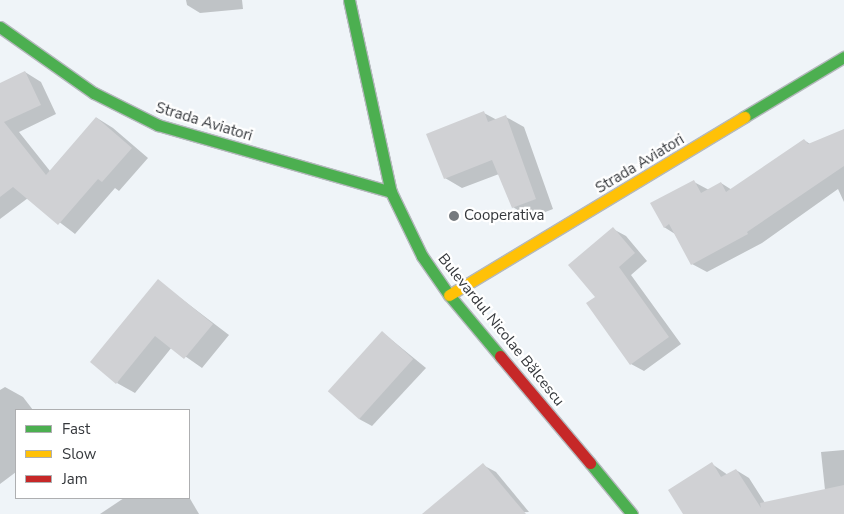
<!DOCTYPE html>
<meta charset="utf-8">
<style>
body{margin:0}
#map{position:relative;width:844px;height:514px;overflow:hidden;background:#eff4f8;font-family:"Nunito Sans",sans-serif}
div>[style]{position:absolute}
[style*='--x']{left:calc(var(--x)*1px);top:calc(var(--y)*1px);width:calc(var(--w)*1px);rotate:calc(var(--a)*1deg)}
.shadow>*{inset:0;background:#0003}
.building>*{inset:0;background:#d0d1d4;transform-origin:0 0}
.roads{filter:drop-shadow(1px 0 #b4b8bc) drop-shadow(-1px 0 #b4b8bc) drop-shadow(0 1px #b4b8bc) drop-shadow(0 -1px #b4b8bc)}
.fast>*{height:11px;margin:-5.5px;padding:0 5.5px;transform-origin:5.5px;border-radius:5.5px;background:#4caf50}
.slow>*{height:11px;margin:-5.5px;padding:0 5.5px;transform-origin:5.5px;border-radius:5.5px;background:#ffc107}
.jam>*{height:11px;margin:-5.5px;padding:0 5.5px;transform-origin:5.5px;border-radius:5.5px;background:#c62828}
.dots>*{width:14px;height:14px;translate:-50% -50%;box-sizing:border-box;border:2px solid #fff;border-radius:50%}
span{translate:-50% -50%;white-space:nowrap;text-align:center;line-height:1.15;-webkit-text-stroke:4.5px #fff;paint-order:stroke}
.street-label{font-size:15px;color:#35383c}
.poi-label{font-size:15px;color:#35383c}
.left{translate:0 -50%;text-align:left}
.legend{position:absolute;left:15px;top:409px;width:175px;height:90px;box-sizing:border-box;background:#fff;border:1px solid #aeafb1;margin:0;padding:6px 9px;list-style:none;font-size:15px;color:#35383c}
.legend li{display:flex;align-items:center;gap:10px;height:25px}
.legend b{width:25px;border:1px solid #aeafb1}
</style>
<div id="map">
<div class="shadow">
<div style="clip-path:polygon(186px 0,242px 0,243px 9px,200px 13px,187px 5px)"></div>
<div style="clip-path:polygon(25px 72px,41px 82px,56px 114px,19px 132px,50px 171px,97px 118px,113px 128px,148px 158px,119px 191px,115px 188px,75px 234px,28px 198px,0 219px,0 84px)"></div>
<div style="clip-path:polygon(484px 113px,497px 120px,506px 117px,524px 127px,553px 209px,530px 218px,513px 207px,499px 174px,462px 188px,445px 178px)"></div>
<div style="clip-path:polygon(844px 130px,844px 202px,838px 189px,762px 243px,707px 272px,692px 264px,675px 234px,664px 227px,694px 182px,709px 190px,721px 183px,732px 190px,804px 140px,810px 144px)"></div>
<div style="clip-path:polygon(613px 229px,626px 236px,647px 261px,631px 275px,681px 344px,644px 371px,631px 364px,597px 298px)"></div>
<div style="clip-path:polygon(158px 281px,229px 335px,202px 368px,172px 347px,135px 393px,117px 383px)"></div>
<div style="clip-path:polygon(382px 332px,426px 368px,372px 426px,359px 419px)"></div>
<div style="clip-path:polygon(5px 387px,23px 397px,33px 410px,16px 410px,16px 472px,0 484px,0 390px)"></div>
<div style="clip-path:polygon(844px 450px,844px 514px,684px 514px,712px 464px,728px 475px,736px 470px,749px 478px,765px 503px,825px 490px,821px 452px)"></div>
<div style="clip-path:polygon(483px 465px,496px 472px,529px 512px,426px 514px)"></div>
<div style="clip-path:polygon(189px 497px,199px 514px,100px 514px,124px 498px)"></div>
</div>
<div class="building">
<div style="clip-path:polygon(25px 71px,41px 105px,4px 122px,46px 175px,96px 117px,132px 148px,102px 182px,98px 179px,58px 225px,13px 187px,0 197px,0 83px)"></div>
<div style="clip-path:polygon(484px 111px,488px 122px,506px 115px,536px 199px,512px 208px,492px 160px,444px 179px,426px 134px)"></div>
<div style="clip-path:polygon(844px 129px,844px 166px,747px 232px,748px 234px,691px 265px,669px 224px,664px 228px,650px 203px,694px 180px,701px 193px,721px 182px,726px 192px,804px 139px,808px 144px)"></div>
<div style="clip-path:polygon(613px 227px,635px 253px,619px 267px,669px 337px,630px 365px,586px 303px,595px 297px,568px 265px)"></div>
<div style="clip-path:polygon(158px 279px,213px 324px,184px 359px,155px 336px,116px 384px,90px 362px)"></div>
<div style="left:382px;top:331px;width:42px;height:81px;rotate:42deg"></div>
<div style="clip-path:polygon(712px 462px,721px 477px,736px 469px,761px 508px,760px 503px,844px 485px,844px 514px,683px 514px,668px 490px)"></div>
<div style="clip-path:polygon(483px 463px,526px 514px,422px 514px)"></div>
</div>
<div class="roads">
<div class="fast">
<div style="--x:349;--y:0;--w:197;--a:77.7"></div>
<div style="--x:391;--y:192;--w:71;--a:64.2"></div>
<div style="--x:422;--y:256;--w:47;--a:55.3"></div>
<div style="--x:449;--y:295;--w:80;--a:50.1"></div>
<div style="--x:0;--y:27;--w:115;--a:35.1"></div>
<div style="--x:94;--y:93;--w:72;--a:26.6"></div>
<div style="--x:158;--y:125;--w:242;--a:16"></div>
<div style="--x:744;--y:117;--w:117;--a:-31"></div>
<div style="--x:590;--y:463;--w:66;--a:50.5"></div>
</div>
<div class="slow">
<div style="--x:449;--y:295;--w:345;--a:-31.1"></div>
</div>
<div class="jam">
<div style="--x:500;--y:356;--w:140;--a:49.9"></div>
</div>
</div>
<div class="dots">
<div style="left:454px;top:216px;background:#767a7e"></div>
</div>
<div class="street-label">
<span style="left:204px;top:122px;rotate:17deg">Strada Aviatori</span>
<span style="left:640px;top:164px;rotate:-31deg">Strada Aviatori</span>
<span style="left:501px;top:330px;rotate:51deg">Bulevardul Nicolae Bălcescu</span>
</div>
<div class="poi-label">
<span class="left" style="left:464px;top:216px">Cooperativa</span>
</div>
<ul class="legend">
<li><b style="height:6px;background:#4caf50"></b>Fast</li>
<li><b style="height:6px;background:#ffc107"></b>Slow</li>
<li><b style="height:6px;background:#c62828"></b>Jam</li>
</ul>
</div>
